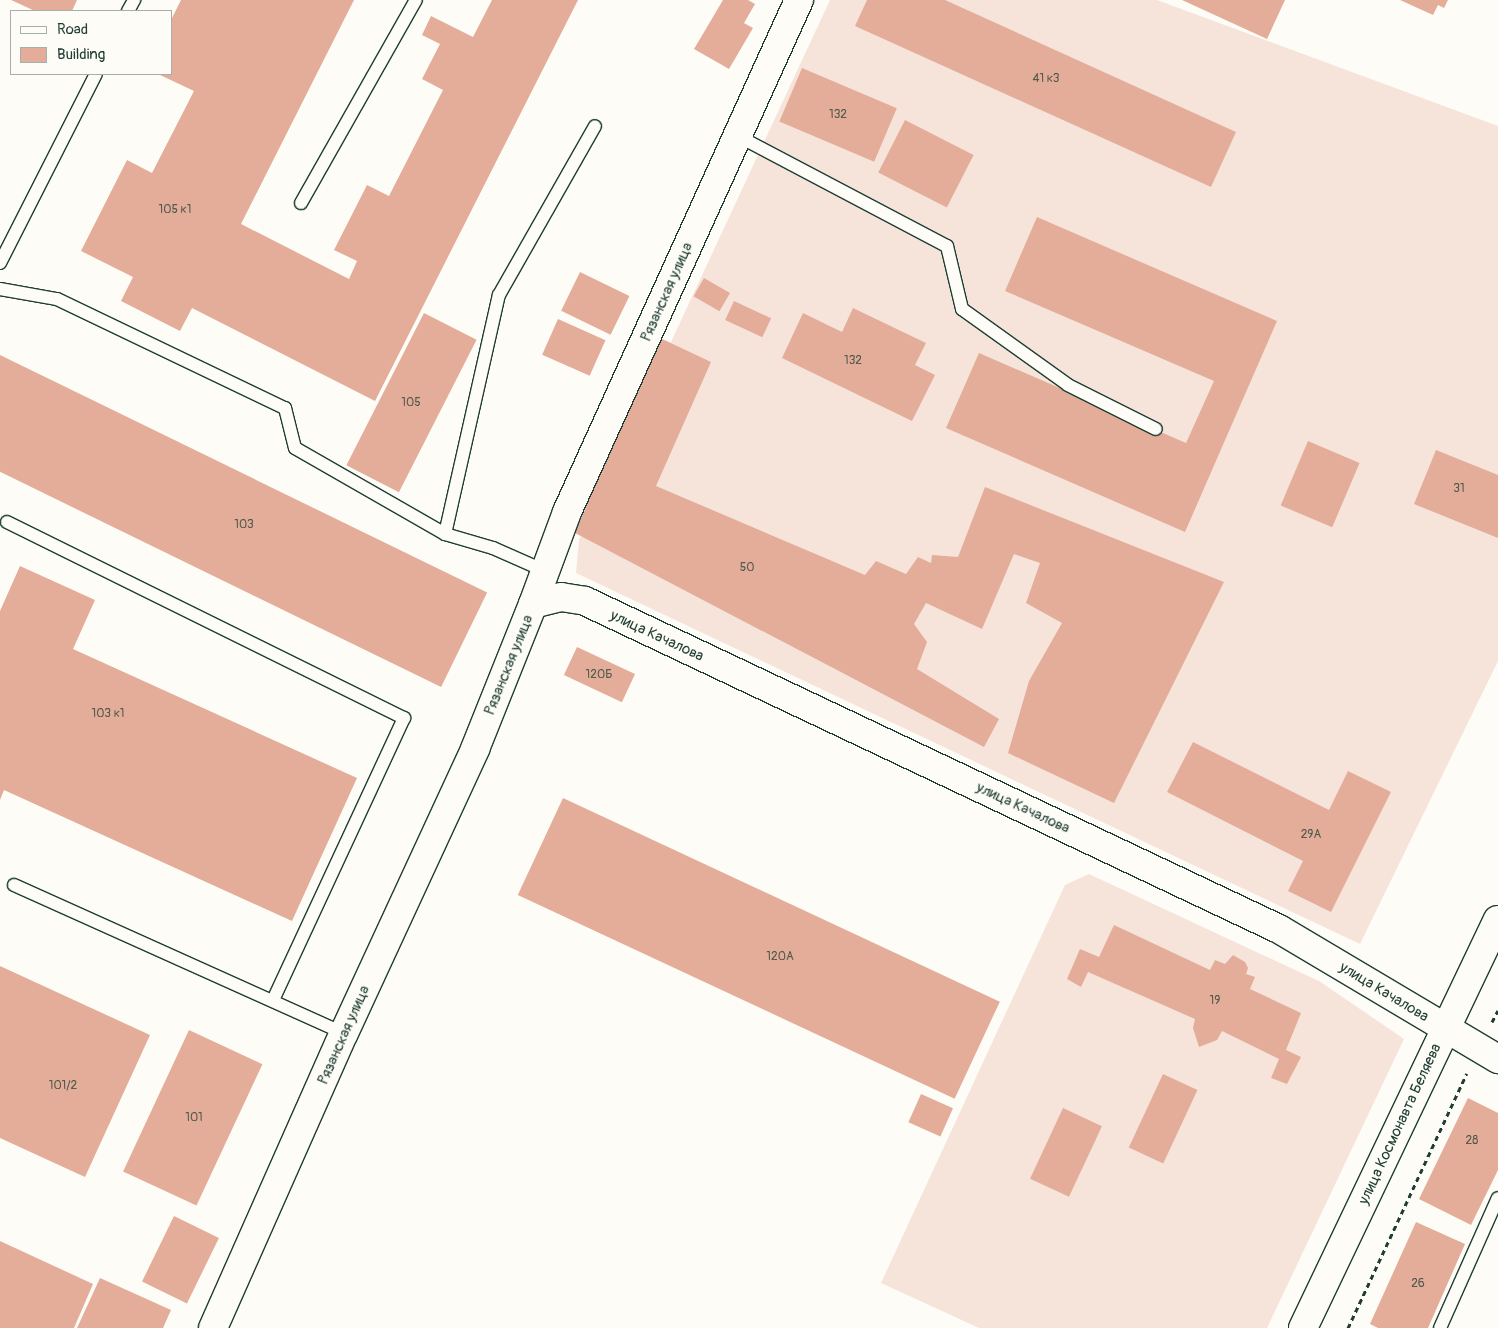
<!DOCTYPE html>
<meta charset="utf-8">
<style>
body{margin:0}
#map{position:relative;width:1498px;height:1328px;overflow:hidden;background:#fdfcf7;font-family:Pangolin,sans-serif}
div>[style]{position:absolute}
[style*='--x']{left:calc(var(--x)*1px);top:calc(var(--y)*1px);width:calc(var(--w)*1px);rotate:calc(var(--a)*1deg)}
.built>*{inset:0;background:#f6e4db}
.building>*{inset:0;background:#e4ad99;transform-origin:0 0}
.path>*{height:3px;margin-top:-1.5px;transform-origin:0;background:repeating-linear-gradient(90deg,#1f3d34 0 5px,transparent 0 9px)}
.roads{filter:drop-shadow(1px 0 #1f3d34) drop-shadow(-1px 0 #1f3d34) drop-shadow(0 1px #1f3d34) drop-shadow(0 -1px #1f3d34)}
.lane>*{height:12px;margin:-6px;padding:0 6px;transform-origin:6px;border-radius:6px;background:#fdfcf7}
.secondary>*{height:28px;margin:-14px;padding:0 14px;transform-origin:14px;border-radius:14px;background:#fdfcf7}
span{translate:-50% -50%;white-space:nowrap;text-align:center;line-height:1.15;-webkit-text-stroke:4px #fdfcf7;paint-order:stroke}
.number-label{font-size:12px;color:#50594d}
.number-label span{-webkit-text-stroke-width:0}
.street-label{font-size:15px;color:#1f3d34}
.legend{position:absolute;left:10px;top:10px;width:162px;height:65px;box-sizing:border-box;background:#fdfcf7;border:1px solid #a4b0a9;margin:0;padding:6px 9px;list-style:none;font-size:15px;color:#1f3d34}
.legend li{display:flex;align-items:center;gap:10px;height:25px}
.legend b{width:25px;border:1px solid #a4b0a9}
</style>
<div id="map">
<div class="built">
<div style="clip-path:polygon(830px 0,1157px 0,1498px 126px,1498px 661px,1360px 944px,576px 573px,579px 540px)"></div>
<div style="clip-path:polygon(1089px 874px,1319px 981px,1404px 1039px,1267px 1328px,979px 1328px,881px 1283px,1065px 885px)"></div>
</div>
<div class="building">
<div style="clip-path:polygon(11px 0,77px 0,72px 11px,35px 11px)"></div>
<div style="clip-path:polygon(181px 0,354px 0,241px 224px,349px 279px,357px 261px,334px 250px,367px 185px,389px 196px,443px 90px,422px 79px,440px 44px,422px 35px,431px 16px,473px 37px,492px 0,578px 0,375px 401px,192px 308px,180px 331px,121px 301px,133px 277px,81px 251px,127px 160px,152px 173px,194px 91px,158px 74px,171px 74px,171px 20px)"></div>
<div style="clip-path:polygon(723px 0,748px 0,755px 4px,744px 23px,753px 28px,729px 69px,694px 49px)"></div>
<div style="clip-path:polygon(867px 0,945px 0,1236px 132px,1211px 187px,855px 26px)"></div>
<div style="clip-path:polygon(1182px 0,1285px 0,1267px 39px)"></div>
<div style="clip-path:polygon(1400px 0,1448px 0,1444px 8px,1438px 5px,1433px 15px)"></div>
<div style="left:802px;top:68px;width:103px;height:58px;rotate:23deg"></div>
<div style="left:905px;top:120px;width:77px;height:59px;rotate:27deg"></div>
<div style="clip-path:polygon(1037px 217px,1277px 321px,1185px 532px,946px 428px,979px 353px,1186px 443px,1214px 381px,1005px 291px)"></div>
<div style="left:580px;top:272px;width:55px;height:43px;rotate:26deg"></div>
<div style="left:704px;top:278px;width:30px;height:21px;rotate:30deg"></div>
<div style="left:734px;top:301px;width:41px;height:21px;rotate:25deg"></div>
<div style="clip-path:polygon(853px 308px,926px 343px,915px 365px,935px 375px,912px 421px,782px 358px,803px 313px,842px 332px)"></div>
<div style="left:424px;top:313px;width:59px;height:171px;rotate:27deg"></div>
<div style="left:558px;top:319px;width:52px;height:39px;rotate:24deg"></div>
<div style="clip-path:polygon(658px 337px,711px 362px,656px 486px,865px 575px,876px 561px,906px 574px,918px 557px,931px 563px,932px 555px,958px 557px,985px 487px,1224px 582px,1114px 803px,1008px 753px,1029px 681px,1062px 623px,1026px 603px,1040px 563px,1014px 554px,982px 629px,926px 603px,914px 624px,927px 642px,917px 669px,999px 719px,984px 747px,575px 533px)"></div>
<div style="left:0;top:355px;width:542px;height:105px;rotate:26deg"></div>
<div style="left:1308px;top:441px;width:56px;height:70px;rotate:23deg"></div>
<div style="clip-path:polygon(1436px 450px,1498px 475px,1498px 538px,1414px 504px)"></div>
<div style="clip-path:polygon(20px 566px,95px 600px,73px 649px,357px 778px,292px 921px,4px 790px,0 800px,0 611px)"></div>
<div style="left:577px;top:647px;width:64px;height:31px;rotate:25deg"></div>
<div style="clip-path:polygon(1193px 742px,1329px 810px,1348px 771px,1391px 792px,1331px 912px,1288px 891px,1303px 861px,1167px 792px)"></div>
<div style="left:563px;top:798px;width:482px;height:107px;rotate:25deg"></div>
<div style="clip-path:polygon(1114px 925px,1210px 970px,1215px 960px,1225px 964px,1233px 955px,1245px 962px,1248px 968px,1246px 974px,1255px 977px,1250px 989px,1301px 1013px,1286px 1050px,1301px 1057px,1287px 1084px,1271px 1078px,1279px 1059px,1222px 1031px,1217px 1040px,1199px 1047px,1193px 1028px,1195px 1019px,1088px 972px,1081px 987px,1067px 979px,1080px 949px,1099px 957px)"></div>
<div style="clip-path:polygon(0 966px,150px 1035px,85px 1177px,0 1138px)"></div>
<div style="left:189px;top:1030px;width:81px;height:156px;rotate:25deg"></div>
<div style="left:1163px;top:1074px;width:38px;height:81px;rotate:25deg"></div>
<div style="left:921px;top:1094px;width:35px;height:31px;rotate:24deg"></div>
<div style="clip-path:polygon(1468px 1098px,1498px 1113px,1498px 1170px,1471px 1225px,1419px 1199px)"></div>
<div style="left:1063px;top:1108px;width:43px;height:78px;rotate:25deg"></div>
<div style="left:174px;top:1216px;width:50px;height:73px;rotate:26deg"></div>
<div style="clip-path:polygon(1416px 1222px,1465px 1244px,1428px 1328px,1378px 1328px,1370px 1324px)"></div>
<div style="clip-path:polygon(0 1241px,93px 1284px,74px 1328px,0 1328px)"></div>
<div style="clip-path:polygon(100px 1278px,171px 1310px,163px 1328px,77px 1328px)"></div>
</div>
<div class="path">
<div style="--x:1492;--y:1022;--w:13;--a:-63"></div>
<div style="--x:1348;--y:1328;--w:281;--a:-65"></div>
</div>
<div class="roads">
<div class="lane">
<div style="--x:128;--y:11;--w:13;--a:-61"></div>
<div style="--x:738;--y:136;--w:236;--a:27.8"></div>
<div style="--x:947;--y:246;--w:65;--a:76.6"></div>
<div style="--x:962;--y:309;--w:130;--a:35.6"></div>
<div style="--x:1068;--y:385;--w:98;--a:26.6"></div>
<div style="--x:301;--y:203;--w:233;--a:-60.5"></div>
<div style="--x:0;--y:263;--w:212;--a:-63.1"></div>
<div style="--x:0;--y:289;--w:58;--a:10"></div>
<div style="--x:57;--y:299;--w:253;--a:25.6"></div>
<div style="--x:285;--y:408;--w:41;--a:76"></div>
<div style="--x:295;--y:448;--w:173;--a:29.8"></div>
<div style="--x:445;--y:534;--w:50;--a:16.3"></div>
<div style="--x:493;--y:548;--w:57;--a:23.9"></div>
<div style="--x:7;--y:522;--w:443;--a:26.3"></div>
<div style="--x:404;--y:718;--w:311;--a:114.9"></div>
<div style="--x:445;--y:534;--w:245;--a:-77.3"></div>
<div style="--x:499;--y:295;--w:194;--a:-60.4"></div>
<div style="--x:14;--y:885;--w:362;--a:24.2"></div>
<div style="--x:1440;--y:1328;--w:142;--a:-66"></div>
</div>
<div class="secondary">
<div style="--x:533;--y:604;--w:29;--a:-14"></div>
<div style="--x:561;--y:597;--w:24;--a:9"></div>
<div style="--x:585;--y:601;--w:768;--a:25.3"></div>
<div style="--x:1279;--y:929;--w:255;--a:30.7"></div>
<div style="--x:213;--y:1328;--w:323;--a:-66.1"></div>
<div style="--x:344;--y:1033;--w:313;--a:-65.2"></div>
<div style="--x:475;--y:749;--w:156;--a:-68.2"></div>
<div style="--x:533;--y:604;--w:98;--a:-69.7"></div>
<div style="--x:567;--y:512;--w:562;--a:-65.62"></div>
<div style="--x:1303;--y:1328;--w:452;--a:-64.5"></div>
</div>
</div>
<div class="number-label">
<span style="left:1046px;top:79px">41 к3</span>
<span style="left:838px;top:115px">132</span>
<span style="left:175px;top:210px">105 к1</span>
<span style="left:853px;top:361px">132</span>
<span style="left:411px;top:403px">105</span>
<span style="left:1459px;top:489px">31</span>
<span style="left:244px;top:525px">103</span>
<span style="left:747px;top:568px">50</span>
<span style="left:599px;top:675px">120Б</span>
<span style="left:108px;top:714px">103 к1</span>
<span style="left:1311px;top:835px">29А</span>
<span style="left:780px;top:957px">120А</span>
<span style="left:1215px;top:1001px">19</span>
<span style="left:63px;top:1086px">101/2</span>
<span style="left:194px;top:1118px">101</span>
<span style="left:1472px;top:1141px">28</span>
<span style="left:1418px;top:1284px">26</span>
</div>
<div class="street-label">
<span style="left:667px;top:292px;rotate:-66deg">Рязанская улица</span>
<span style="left:657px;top:636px;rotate:25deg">улица Качалова</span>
<span style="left:509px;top:665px;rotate:-68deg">Рязанская улица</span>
<span style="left:1023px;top:808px;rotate:25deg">улица Качалова</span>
<span style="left:1384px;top:992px;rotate:31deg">улица Качалова</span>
<span style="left:344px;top:1035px;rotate:-66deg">Рязанская улица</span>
<span style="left:1400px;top:1124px;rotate:-65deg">улица Космонавта Беляева</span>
</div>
<ul class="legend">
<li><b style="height:6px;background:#fdfcf7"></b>Road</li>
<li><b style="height:14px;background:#e4ad99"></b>Building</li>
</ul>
</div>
